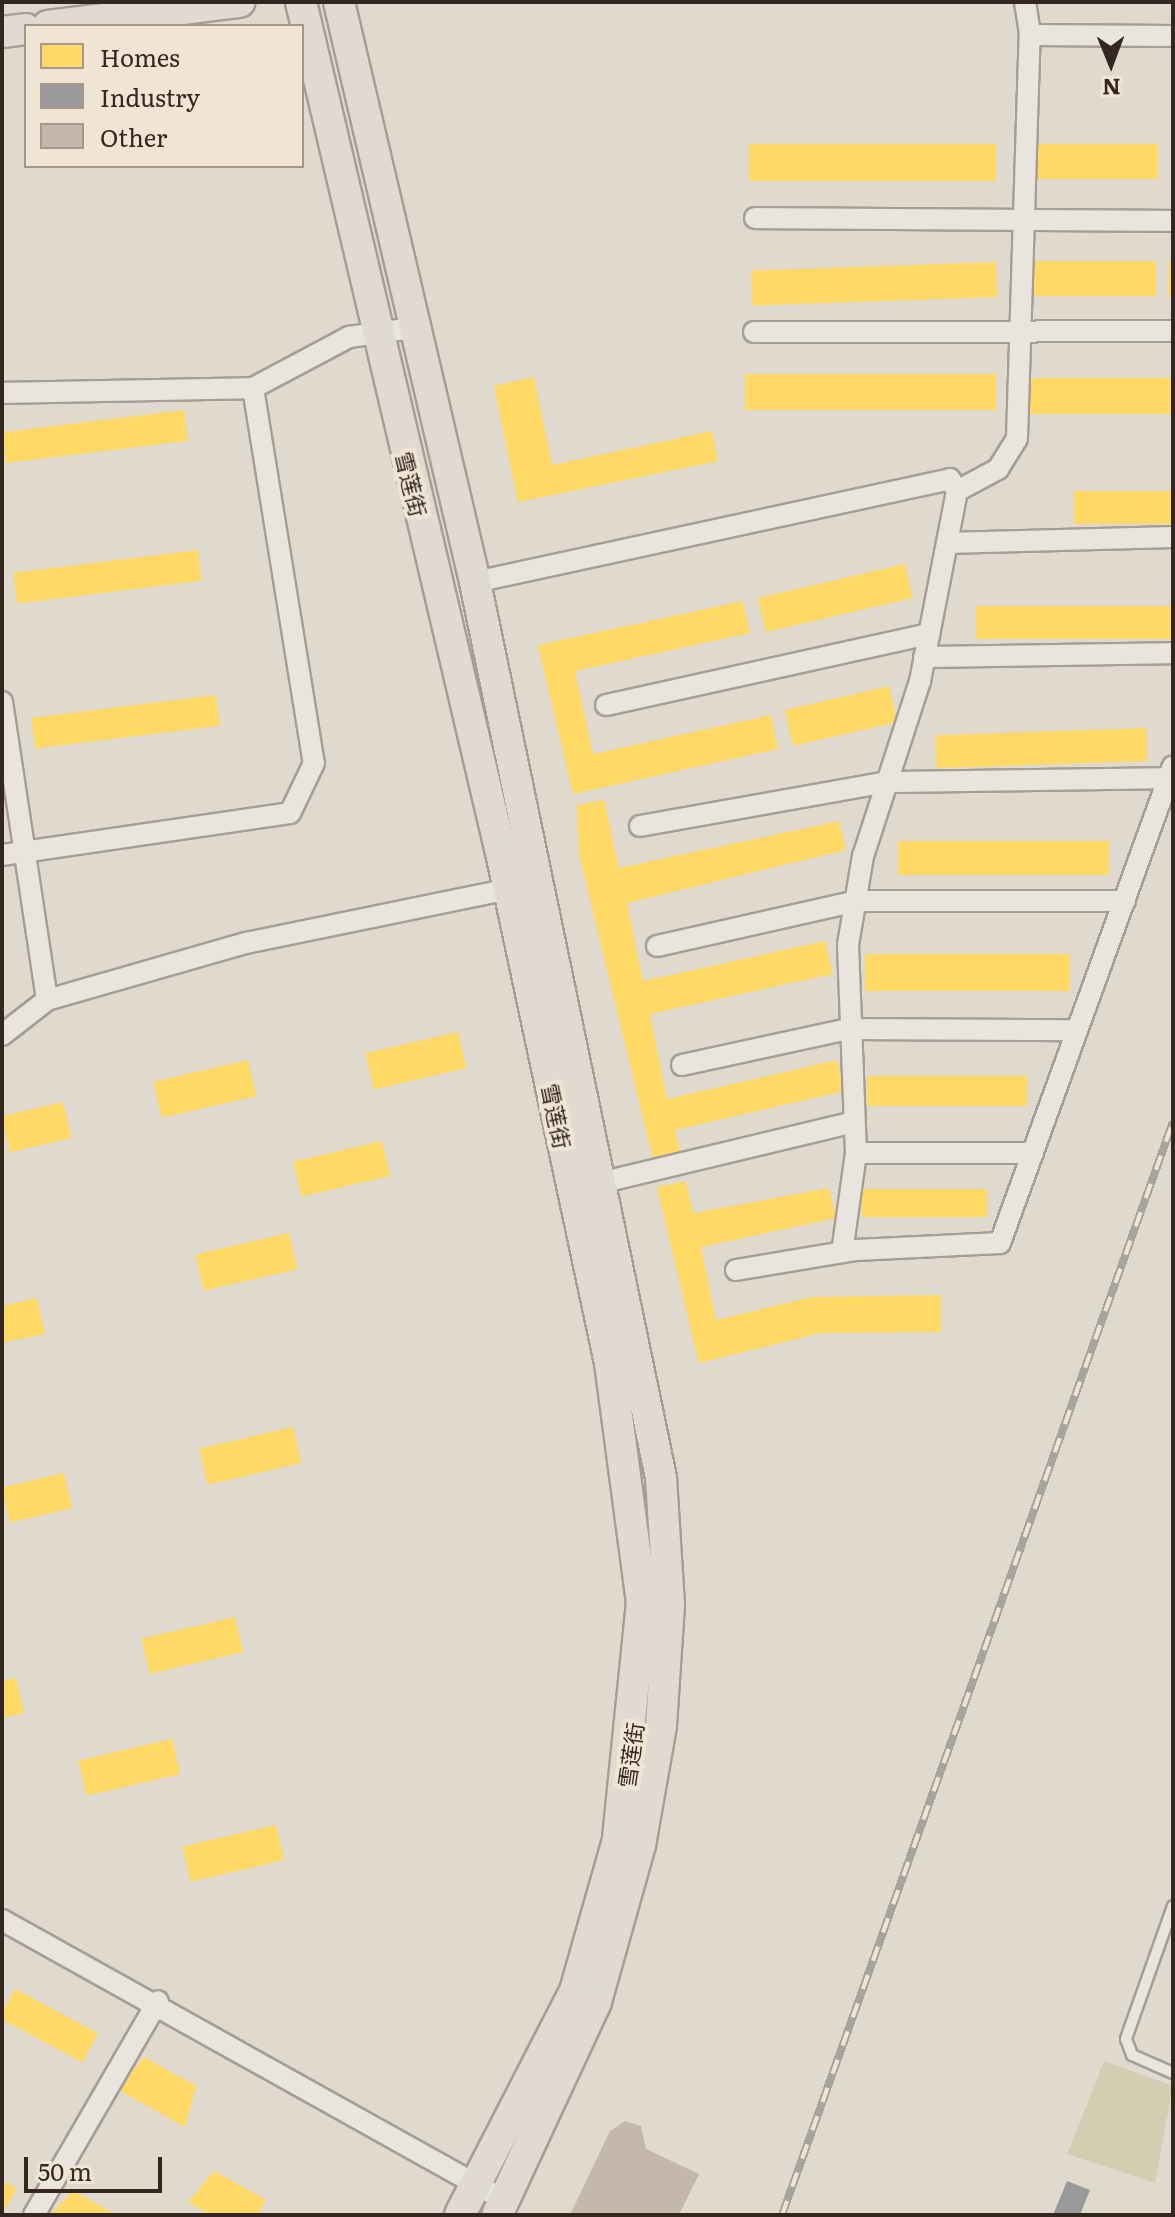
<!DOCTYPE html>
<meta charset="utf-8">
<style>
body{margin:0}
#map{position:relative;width:1175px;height:2217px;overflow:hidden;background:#e0d9cd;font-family:Literata,"Noto Sans SC",serif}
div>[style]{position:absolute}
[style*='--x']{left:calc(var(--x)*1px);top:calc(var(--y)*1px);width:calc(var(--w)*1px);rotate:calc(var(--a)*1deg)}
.green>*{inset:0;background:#d1ceb2}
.homes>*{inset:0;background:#ffd966;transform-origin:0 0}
.industry>*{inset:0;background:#999}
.building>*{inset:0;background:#c3b7ae}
.roads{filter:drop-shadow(2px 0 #a59e96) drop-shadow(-2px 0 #a59e96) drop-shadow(0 2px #a59e96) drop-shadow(0 -2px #a59e96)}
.service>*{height:10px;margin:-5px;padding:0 5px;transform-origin:5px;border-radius:5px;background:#e9e4dd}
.minor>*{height:20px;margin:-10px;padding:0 10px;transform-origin:10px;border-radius:10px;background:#e9e4dd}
.primary>*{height:30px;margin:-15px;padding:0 15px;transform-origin:15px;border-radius:15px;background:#e0dad0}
.rail>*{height:8px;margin-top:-4px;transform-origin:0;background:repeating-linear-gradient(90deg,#f0e5d4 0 15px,#a9a39d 0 30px);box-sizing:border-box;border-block:2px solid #a9a39d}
span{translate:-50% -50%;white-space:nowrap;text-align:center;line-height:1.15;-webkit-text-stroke:8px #f0e5d4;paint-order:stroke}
.street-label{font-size:22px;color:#33271f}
.frame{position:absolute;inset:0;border:4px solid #33271f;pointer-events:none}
.legend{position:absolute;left:24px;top:24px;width:280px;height:144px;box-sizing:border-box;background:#f0e5d4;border:2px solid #a4998c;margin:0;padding:10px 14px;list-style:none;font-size:24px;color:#33271f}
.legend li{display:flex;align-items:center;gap:16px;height:40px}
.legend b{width:40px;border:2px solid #a4998c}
.north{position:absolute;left:1071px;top:24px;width:80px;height:80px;-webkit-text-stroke:6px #f0e5d4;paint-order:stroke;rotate:179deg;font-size:22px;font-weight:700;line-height:32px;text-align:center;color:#33271f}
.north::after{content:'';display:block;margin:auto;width:28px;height:36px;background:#33271f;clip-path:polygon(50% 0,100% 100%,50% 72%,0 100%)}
.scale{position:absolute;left:24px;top:2157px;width:138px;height:36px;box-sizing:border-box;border:4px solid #33271f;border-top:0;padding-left:10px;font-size:24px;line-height:28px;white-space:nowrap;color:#33271f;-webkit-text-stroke:6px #f0e5d4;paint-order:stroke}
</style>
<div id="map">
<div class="green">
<div style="clip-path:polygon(1104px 2061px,1173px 2086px,1155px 2183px,1067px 2154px)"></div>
</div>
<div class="homes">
<div style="left:749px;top:144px;width:247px;height:37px"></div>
<div style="left:1029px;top:144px;width:129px;height:35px"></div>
<div style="left:1156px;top:261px;width:35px;height:127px;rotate:90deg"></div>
<div style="clip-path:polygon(1169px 261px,1173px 261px,1173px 296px,1168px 296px)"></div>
<div style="left:996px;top:262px;width:35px;height:245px;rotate:88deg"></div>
<div style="left:996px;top:374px;width:36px;height:251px;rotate:90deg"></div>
<div style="clip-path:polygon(534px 377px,552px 465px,712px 431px,718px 461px,518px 502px,494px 386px)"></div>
<div style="left:1173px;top:378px;width:36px;height:143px;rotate:90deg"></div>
<div style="left:184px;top:410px;width:31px;height:183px;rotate:83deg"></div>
<div style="left:1173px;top:491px;width:33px;height:99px;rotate:90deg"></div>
<div style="left:198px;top:550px;width:31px;height:186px;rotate:83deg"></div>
<div style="left:905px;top:564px;width:35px;height:151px;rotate:77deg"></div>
<div style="clip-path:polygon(743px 601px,750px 633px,575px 671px,593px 754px,771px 715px,778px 749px,573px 794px,538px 645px)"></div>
<div style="left:1173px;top:606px;width:33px;height:197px;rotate:90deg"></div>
<div style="left:889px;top:686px;width:37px;height:107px;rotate:77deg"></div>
<div style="left:216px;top:695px;width:31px;height:186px;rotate:83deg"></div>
<div style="left:1146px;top:728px;width:33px;height:211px;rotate:88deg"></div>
<div style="clip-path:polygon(604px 800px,619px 868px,839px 821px,846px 850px,627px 903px,643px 981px,825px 941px,833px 974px,650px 1014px,667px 1099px,837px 1060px,844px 1091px,675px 1130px,681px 1153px,653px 1159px,579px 854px,577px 805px)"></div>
<div style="left:1109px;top:841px;width:34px;height:211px;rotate:90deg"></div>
<div style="left:865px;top:954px;width:205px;height:37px"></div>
<div style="left:458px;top:1032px;width:37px;height:95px;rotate:77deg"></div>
<div style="left:248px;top:1060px;width:37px;height:97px;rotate:77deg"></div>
<div style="left:1027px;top:1076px;width:30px;height:160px;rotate:90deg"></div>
<div style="left:63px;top:1102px;width:37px;height:63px;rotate:77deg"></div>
<div style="left:382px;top:1141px;width:36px;height:91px;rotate:77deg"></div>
<div style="clip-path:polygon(686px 1181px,693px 1213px,829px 1188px,836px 1218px,701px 1247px,716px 1320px,812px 1297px,941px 1295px,941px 1332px,821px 1333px,699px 1363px,657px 1187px)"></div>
<div style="left:862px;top:1189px;width:125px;height:28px"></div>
<div style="left:289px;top:1233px;width:37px;height:96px;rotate:77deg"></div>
<div style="clip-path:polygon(37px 1298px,45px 1334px,2px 1343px,2px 1306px)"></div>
<div style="left:293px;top:1427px;width:37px;height:96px;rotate:77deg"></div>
<div style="left:64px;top:1473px;width:36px;height:64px;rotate:77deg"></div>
<div style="left:235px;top:1617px;width:36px;height:96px;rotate:77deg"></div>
<div style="clip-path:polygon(16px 1678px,24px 1713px,2px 1718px,2px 1681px)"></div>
<div style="left:172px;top:1739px;width:36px;height:96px;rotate:77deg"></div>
<div style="left:276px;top:1825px;width:36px;height:96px;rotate:77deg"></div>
<div style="left:15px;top:1989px;width:94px;height:33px;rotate:28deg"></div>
<div style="clip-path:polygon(144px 2057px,196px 2086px,185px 2127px,117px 2089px)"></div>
<div style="clip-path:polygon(214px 2171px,266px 2200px,258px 2215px,210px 2215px,188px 2202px)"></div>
<div style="clip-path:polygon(2px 2181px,17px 2188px,2px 2215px)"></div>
<div style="clip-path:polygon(73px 2191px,117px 2215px,50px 2215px)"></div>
</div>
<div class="industry">
<div style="clip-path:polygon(1067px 2181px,1090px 2190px,1080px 2215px,1053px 2215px)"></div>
</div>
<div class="building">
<div style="clip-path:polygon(625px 2121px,641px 2126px,646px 2149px,699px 2174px,679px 2215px,570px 2215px,610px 2131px)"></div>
</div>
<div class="roads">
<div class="service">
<div style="--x:1173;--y:1906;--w:141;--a:109.5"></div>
<div style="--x:1126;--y:2039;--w:17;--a:69"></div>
<div style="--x:1132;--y:2055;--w:45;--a:23.7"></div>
</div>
<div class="minor">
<div style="--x:1025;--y:2;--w:33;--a:81"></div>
<div style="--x:1030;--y:35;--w:143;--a:0.4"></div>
<div style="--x:755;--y:218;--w:418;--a:0.4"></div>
<div style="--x:754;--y:332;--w:419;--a:-0.1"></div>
<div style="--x:253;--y:388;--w:109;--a:-28"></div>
<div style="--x:349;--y:337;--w:64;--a:-8.1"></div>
<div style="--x:2;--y:393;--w:251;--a:-1.1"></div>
<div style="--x:253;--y:388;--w:380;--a:80.8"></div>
<div style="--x:314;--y:763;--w:55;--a:115.6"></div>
<div style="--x:290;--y:813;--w:291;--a:171.7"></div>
<div style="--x:957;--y:491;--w:47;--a:-28.2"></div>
<div style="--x:998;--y:469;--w:36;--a:-58"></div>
<div style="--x:1017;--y:438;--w:403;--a:-88.2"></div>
<div style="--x:947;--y:543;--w:226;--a:-1.5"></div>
<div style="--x:475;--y:582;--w:486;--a:-12.2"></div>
<div style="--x:950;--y:479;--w:14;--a:60"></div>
<div style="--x:957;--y:491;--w:194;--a:101"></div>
<div style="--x:920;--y:681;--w:184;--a:108"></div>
<div style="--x:863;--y:856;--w:90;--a:99.6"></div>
<div style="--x:848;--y:945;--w:208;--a:87.8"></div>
<div style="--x:856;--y:1153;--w:100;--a:98"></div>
<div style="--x:924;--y:657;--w:249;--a:-0.9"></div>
<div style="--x:2;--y:702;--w:301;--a:81.4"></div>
<div style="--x:606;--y:705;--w:331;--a:-12.4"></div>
<div style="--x:640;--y:826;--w:251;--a:-10.1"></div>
<div style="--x:887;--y:782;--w:282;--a:-0.8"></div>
<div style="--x:657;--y:946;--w:204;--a:-12.7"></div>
<div style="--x:856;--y:901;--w:269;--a:0"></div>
<div style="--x:2;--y:1035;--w:57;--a:-37.9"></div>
<div style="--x:47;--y:1000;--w:207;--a:-16"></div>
<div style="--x:246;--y:943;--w:280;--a:-11.6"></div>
<div style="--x:682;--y:1065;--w:170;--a:-12.2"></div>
<div style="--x:848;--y:1029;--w:229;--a:0.3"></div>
<div style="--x:856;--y:1153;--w:177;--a:0"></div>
<div style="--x:604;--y:1182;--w:256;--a:-13.5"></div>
<div style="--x:736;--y:1270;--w:122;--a:-9.5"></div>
<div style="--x:856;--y:1250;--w:144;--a:-2.8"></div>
<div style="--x:1000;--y:1243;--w:507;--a:-70.07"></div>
<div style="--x:2;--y:1920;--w:575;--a:29.15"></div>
<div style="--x:34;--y:2215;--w:247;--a:-59.9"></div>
</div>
<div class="primary">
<div style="--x:301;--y:2;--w:878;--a:76.77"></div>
<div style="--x:502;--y:857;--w:517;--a:77.95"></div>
<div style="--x:610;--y:1363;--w:241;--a:82.4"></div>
<div style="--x:642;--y:1602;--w:239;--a:95.8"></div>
<div style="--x:618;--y:1840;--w:157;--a:105.9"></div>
<div style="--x:575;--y:1991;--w:252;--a:117.2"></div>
<div style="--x:339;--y:2;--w:596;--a:76.8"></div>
<div style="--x:475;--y:582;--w:915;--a:78.27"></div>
<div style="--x:661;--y:1478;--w:127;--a:86.4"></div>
<div style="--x:669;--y:1605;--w:121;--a:93.8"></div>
<div style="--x:661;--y:1726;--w:121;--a:100"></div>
<div style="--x:640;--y:1845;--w:163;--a:105.7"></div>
<div style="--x:596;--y:2002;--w:235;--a:114.9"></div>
<div style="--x:48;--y:26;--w:193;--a:-7.2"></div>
<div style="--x:2;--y:32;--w:24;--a:-7"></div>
</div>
</div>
<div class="rail">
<div style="--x:782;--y:2215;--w:1161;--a:-70.32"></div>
</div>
<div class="street-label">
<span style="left:412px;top:484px;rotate:76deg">雪莲街</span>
<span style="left:557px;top:1116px;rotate:78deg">雪莲街</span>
<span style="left:630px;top:1755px;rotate:-82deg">雪莲街</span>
</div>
<div class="frame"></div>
<ul class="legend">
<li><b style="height:22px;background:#ffd966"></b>Homes</li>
<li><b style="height:22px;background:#999"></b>Industry</li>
<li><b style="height:22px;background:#c3b7ae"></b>Other</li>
</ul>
<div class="north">N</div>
<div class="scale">50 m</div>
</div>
